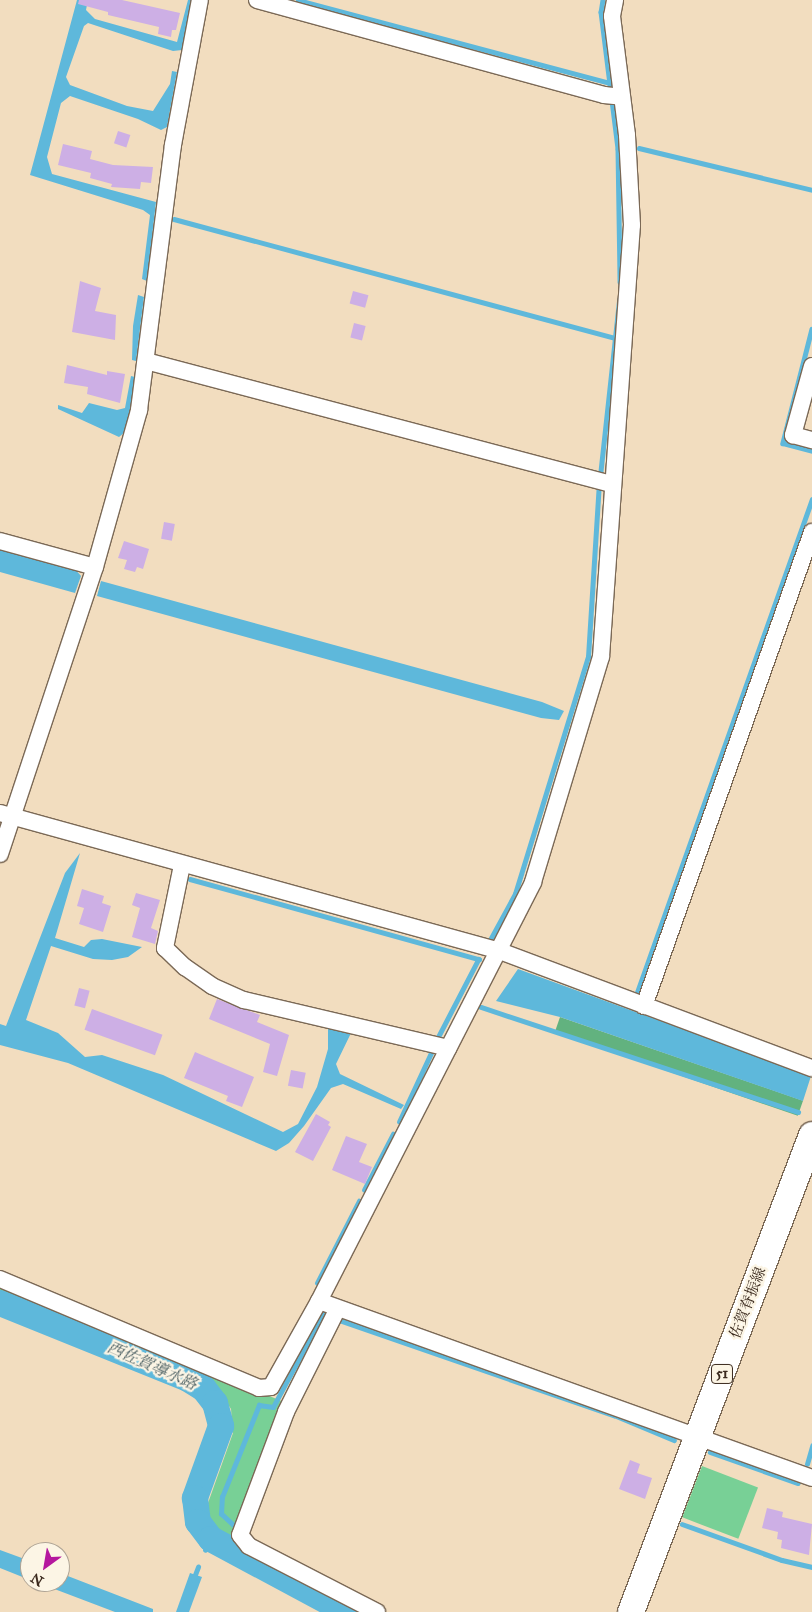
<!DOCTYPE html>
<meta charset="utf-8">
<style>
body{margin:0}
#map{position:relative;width:812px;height:1612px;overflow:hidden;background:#f2ddbf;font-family:"IM FELL Great Primer","Noto Serif JP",serif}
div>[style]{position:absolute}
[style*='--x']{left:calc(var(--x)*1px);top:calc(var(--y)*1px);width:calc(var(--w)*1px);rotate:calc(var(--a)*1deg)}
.green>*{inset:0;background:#78d096;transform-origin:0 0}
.forest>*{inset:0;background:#62b27f;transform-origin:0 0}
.water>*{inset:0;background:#5eb8db}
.stream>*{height:4.5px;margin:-2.25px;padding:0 2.25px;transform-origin:2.25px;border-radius:2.25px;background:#5eb8db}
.river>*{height:26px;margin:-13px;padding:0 13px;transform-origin:13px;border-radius:13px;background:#5eb8db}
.building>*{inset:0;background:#cdafe5;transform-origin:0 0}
.roads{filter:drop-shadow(1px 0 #7b6956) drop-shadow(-1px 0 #7b6956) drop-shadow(0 1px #7b6956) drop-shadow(0 -1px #7b6956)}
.minor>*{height:16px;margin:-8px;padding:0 8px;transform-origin:8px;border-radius:8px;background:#fff}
.primary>*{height:26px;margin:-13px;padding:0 13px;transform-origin:13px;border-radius:13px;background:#fff}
span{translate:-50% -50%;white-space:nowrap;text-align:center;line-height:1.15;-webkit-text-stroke:4.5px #fcf5e5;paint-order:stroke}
.shield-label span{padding:1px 4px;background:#fcf5e5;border:1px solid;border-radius:4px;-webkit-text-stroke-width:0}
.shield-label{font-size:14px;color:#3b2a1e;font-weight:700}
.street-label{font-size:15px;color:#3b2a1e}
.water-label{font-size:16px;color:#475c60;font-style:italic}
.north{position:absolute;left:20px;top:1542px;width:50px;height:50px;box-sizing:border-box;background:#fcf5e5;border:1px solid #afa495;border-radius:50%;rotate:212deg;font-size:14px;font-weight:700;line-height:20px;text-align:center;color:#3b2a1e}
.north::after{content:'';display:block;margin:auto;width:18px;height:22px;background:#b5179e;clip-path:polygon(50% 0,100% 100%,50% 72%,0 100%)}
</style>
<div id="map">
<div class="green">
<div style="clip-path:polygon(0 1286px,284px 1402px,231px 1541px,211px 1529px,208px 1503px,233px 1433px,231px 1409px,213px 1382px,0 1295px)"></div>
<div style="left:702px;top:1466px;width:60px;height:55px;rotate:21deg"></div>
</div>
<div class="forest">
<div style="left:560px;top:1017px;width:257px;height:16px;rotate:19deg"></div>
</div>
<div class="water">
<div style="clip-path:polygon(77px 0,88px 0,86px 10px,95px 19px,177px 42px,188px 0,193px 0,182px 50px,173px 51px,88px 23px,84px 26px,66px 77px,70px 85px,127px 106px,153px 111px,170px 84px,172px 71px,177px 72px,167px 127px,161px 130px,138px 119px,70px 96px,61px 103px,47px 157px,52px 174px,156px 202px,147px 281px,142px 279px,150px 215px,143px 210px,30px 175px)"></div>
<div style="clip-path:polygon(138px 295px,144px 297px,136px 361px,132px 360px,133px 326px)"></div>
<div style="clip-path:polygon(131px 376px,135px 377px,132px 405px,125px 432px,119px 437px,58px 409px,58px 405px,82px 413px,89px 403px,117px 410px,125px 408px)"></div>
<div style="clip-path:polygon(0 548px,75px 569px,81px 576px,75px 593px,0 572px)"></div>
<div style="clip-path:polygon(101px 581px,542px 702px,564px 711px,559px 720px,541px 718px,97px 596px)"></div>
<div style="clip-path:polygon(80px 853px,55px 938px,84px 947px,91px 940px,102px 939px,142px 947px,128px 957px,112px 960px,93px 959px,51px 946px,26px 1020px,58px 1033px,85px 1057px,102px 1055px,163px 1075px,283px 1132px,298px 1124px,317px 1087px,328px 1049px,328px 1026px,352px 1031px,336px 1064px,340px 1074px,404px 1105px,401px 1109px,343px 1084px,331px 1088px,304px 1126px,289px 1143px,276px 1151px,68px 1063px,0 1045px,0 1024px,6px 1026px,65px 873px)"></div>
<div style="clip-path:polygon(518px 969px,811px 1076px,803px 1101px,560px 1017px,496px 1001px)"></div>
<div style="clip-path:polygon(0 1550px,30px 1561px,30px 1580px,0 1568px)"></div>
<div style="clip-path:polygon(60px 1573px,153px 1609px,153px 1612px,115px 1612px,36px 1582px,60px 1582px)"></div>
<div style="clip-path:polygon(190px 1573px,202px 1577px,189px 1612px,176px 1612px)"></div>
</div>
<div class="stream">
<div style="--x:298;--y:0;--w:322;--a:14.9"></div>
<div style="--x:603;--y:0;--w:12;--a:99"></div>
<div style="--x:601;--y:12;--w:138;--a:82.9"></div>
<div style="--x:618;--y:149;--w:133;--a:89.1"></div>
<div style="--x:639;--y:148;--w:178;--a:13.6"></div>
<div style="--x:174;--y:219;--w:457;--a:15.1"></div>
<div style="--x:812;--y:329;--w:118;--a:104.3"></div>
<div style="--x:783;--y:443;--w:30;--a:15"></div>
<div style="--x:600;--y:476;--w:177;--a:-83.8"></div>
<div style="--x:190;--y:879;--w:300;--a:15.5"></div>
<div style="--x:479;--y:959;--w:89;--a:117.4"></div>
<div style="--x:491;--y:938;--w:50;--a:-61.4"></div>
<div style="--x:515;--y:894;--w:248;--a:-72.9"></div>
<div style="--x:588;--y:657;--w:173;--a:-86.4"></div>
<div style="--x:635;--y:998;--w:529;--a:-70.47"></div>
<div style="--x:481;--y:1007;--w:334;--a:18.3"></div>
<div style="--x:399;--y:1122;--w:78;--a:-65.1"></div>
<div style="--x:364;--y:1190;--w:63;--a:-62.6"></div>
<div style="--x:317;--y:1283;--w:92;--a:-62.9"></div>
<div style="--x:336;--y:1319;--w:294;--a:19.1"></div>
<div style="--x:614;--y:1415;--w:65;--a:22.6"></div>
<div style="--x:710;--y:1452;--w:93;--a:19.4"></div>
<div style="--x:807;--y:1464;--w:19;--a:-74"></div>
<div style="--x:682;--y:1524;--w:106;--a:19.8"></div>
<div style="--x:782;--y:1560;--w:31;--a:13"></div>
<div style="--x:233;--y:1525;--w:16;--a:-137"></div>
<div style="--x:221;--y:1514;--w:17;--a:-87"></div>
<div style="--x:222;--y:1497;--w:99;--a:-68.1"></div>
<div style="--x:259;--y:1405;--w:14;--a:8"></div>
<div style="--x:273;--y:1407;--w:106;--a:-61.7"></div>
<div style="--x:323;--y:1314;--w:6;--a:18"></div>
<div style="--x:205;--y:1550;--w:13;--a:-61"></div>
<div style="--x:193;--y:1580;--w:14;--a:-69"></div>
</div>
<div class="river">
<div style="--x:0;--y:1303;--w:203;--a:22"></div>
<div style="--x:188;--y:1379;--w:19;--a:32"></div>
<div style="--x:204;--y:1389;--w:18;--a:52"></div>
<div style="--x:215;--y:1403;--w:24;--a:75"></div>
<div style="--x:221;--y:1426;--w:77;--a:109.9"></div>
<div style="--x:195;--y:1498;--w:24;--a:83"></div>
<div style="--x:198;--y:1522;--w:21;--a:53"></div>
<div style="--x:211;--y:1539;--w:154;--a:28.2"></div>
</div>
<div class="building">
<div style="clip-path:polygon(79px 0,122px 0,180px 13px,176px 30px,172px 30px,171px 37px,158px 34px,159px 27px,108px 15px,108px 12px,78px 4px)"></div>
<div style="left:118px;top:131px;width:13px;height:13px;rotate:18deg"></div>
<div style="clip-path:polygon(63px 144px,92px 151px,90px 159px,113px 165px,153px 167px,151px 183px,141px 182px,140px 189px,111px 187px,112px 184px,90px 178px,91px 173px,58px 165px)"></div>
<div style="clip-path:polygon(80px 281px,101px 288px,95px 311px,116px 315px,115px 340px,72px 332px)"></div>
<div style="left:353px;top:291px;width:16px;height:13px;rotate:15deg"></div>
<div style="left:354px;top:323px;width:12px;height:15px;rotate:14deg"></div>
<div style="clip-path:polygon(67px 365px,107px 375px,107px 371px,125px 374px,120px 403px,87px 394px,88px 387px,64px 383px)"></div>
<div style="left:164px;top:522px;width:11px;height:17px;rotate:10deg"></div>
<div style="clip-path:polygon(124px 541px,149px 549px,143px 569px,137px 567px,135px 572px,124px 569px,127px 560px,118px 558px)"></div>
<div style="clip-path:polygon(82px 889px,104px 896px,102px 903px,111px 906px,103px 932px,79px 924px,84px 908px,77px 906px)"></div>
<div style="clip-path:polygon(136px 893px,160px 900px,151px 928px,158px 931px,155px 944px,132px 937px,140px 908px,132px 905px)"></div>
<div style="left:79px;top:988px;width:11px;height:18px;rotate:15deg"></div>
<div style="clip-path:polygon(217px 999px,260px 1015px,257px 1022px,289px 1035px,277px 1076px,263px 1072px,270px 1044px,209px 1019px)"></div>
<div style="left:92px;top:1009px;width:75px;height:22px;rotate:20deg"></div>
<div style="clip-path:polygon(195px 1052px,254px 1077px,242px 1107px,226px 1101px,228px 1096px,184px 1078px)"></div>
<div style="left:291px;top:1070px;width:15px;height:16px;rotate:11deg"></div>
<div style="clip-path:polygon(316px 1114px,330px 1122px,328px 1125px,331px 1127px,313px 1161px,295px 1152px)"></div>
<div style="clip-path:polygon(346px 1136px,367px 1144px,359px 1162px,372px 1167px,365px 1184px,332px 1170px)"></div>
<div style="clip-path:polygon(630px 1460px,640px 1464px,637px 1473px,652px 1478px,645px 1499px,619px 1489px)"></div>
<div style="clip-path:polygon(767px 1508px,783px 1512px,782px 1517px,812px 1524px,809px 1555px,781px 1548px,782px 1540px,777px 1539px,778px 1532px,762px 1528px)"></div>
</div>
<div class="roads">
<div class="minor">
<div style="--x:257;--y:0;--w:360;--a:15.3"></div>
<div style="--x:604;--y:95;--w:18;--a:6"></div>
<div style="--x:146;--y:361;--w:482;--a:14.8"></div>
<div style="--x:812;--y:366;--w:72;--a:105.4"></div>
<div style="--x:793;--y:435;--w:20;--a:15"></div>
<div style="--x:0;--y:541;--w:98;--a:15.3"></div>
<div style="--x:0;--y:813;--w:519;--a:15.43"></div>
<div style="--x:500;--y:951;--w:333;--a:20.6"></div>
<div style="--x:0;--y:854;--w:302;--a:-71.7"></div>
<div style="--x:95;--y:567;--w:163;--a:-74.3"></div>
<div style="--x:139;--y:410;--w:267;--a:-82.7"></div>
<div style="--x:173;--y:145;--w:147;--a:-79.5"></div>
<div style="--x:182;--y:865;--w:85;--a:101.6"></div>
<div style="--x:165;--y:948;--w:28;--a:44"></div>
<div style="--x:185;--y:967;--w:33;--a:35"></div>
<div style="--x:212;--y:986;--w:35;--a:24"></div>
<div style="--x:244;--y:1000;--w:210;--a:13.2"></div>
<div style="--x:644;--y:1006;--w:503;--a:-70.48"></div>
<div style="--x:0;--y:1279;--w:281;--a:22.8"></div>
<div style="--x:259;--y:1388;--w:12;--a:-5"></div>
<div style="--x:271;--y:1387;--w:98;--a:-60.8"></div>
<div style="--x:319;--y:1301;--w:470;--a:-62.9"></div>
<div style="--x:533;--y:882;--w:235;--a:-73.2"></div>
<div style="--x:601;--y:657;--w:433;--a:-85.9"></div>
<div style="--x:632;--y:225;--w:90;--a:-93.2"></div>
<div style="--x:627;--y:135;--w:120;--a:-97.2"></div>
<div style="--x:612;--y:16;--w:16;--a:-79"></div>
<div style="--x:319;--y:1301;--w:524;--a:19.75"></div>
<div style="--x:337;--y:1310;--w:114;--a:116.6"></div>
<div style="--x:286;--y:1412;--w:131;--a:110.5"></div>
<div style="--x:240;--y:1535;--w:14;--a:51"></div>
<div style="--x:249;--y:1546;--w:144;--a:27.3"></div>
</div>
<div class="primary">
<div style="--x:631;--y:1612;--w:510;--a:-69.22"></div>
</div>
</div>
<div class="shield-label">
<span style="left:722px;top:1374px">51</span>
</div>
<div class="street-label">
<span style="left:748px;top:1303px;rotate:-69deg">佐賀脊振線</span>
</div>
<div class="water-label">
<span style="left:152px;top:1366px;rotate:24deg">西佐賀導水路</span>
</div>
<div class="north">N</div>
</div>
